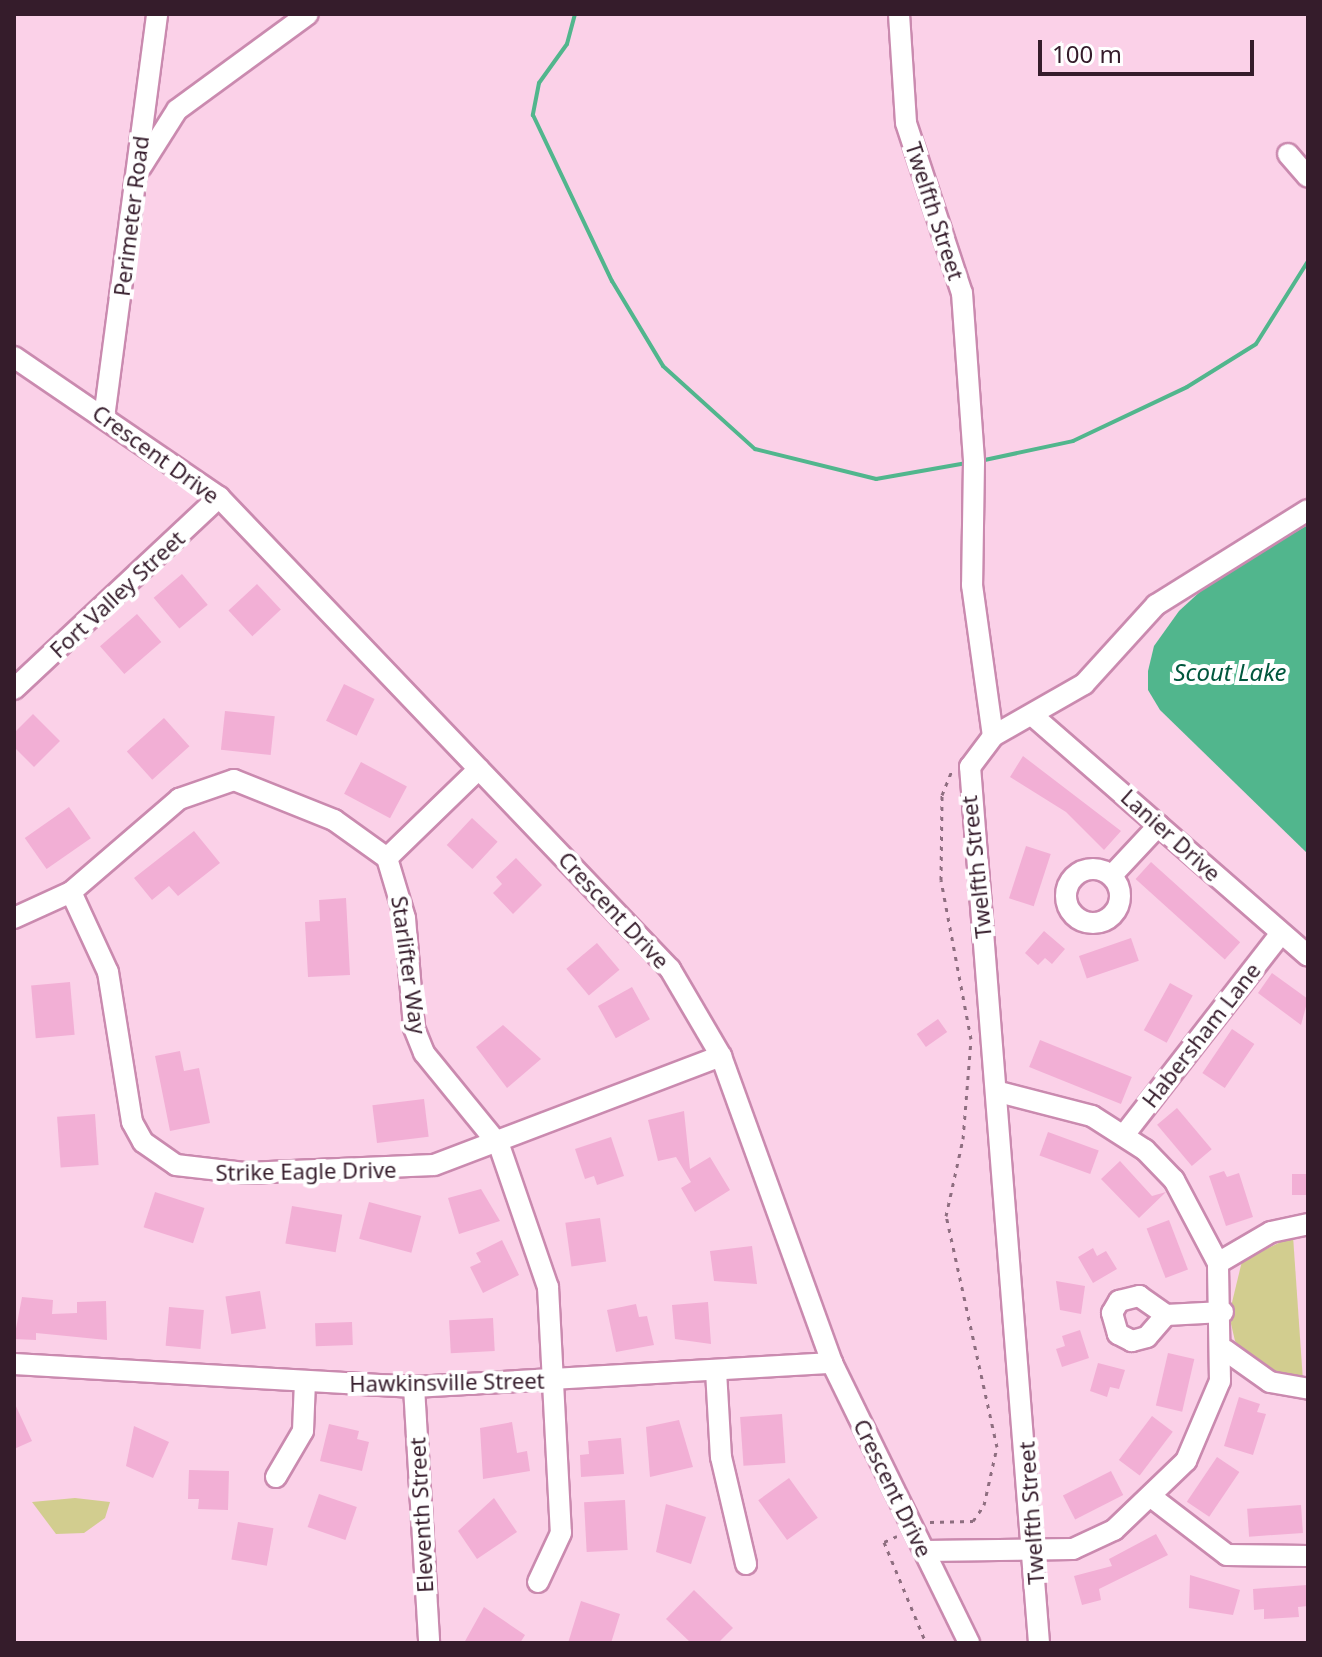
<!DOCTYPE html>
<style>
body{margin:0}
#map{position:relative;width:1322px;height:1657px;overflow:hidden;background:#fbd1e8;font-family:"Noto Sans",sans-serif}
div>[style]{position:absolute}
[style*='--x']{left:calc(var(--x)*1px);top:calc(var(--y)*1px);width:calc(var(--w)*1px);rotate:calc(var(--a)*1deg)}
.green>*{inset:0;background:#d2cd8f}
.water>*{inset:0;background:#51b68d}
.stream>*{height:4px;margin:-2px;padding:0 2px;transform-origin:2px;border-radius:2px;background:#51b68d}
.building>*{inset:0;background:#f2afd5;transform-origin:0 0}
.path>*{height:3px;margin-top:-1.5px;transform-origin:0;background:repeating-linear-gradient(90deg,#8e6e80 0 4px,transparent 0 10px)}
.roads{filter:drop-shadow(2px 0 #ca8aaf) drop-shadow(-2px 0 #ca8aaf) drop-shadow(0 2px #ca8aaf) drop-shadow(0 -2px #ca8aaf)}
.minor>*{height:20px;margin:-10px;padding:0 10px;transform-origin:10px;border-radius:10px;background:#fff}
.minor>.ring{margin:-10px;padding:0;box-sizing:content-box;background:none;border:20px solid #fff;border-radius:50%}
span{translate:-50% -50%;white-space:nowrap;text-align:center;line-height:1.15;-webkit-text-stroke:8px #fff;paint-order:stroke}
.street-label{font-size:22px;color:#351c2b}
.water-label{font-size:24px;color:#01573d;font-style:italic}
.frame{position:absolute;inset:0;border:16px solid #351c2b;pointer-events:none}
.scale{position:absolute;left:1038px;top:40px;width:216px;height:36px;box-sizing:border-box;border:4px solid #351c2b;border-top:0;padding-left:10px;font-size:24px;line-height:28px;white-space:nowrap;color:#351c2b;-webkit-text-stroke:6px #fff;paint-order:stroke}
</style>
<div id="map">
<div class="green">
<div style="clip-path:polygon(1293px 1236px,1303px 1381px,1276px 1376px,1252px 1361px,1235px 1341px,1229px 1315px,1242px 1261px)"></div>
<div style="clip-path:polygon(75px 1498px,110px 1502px,105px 1518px,84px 1533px,56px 1534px,32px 1502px)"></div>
</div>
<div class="water">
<div style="clip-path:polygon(1308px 525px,1308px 854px,1160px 710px,1148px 690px,1148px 671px,1154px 646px,1179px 611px,1215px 578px)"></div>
</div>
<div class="stream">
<div style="--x:575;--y:14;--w:31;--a:105"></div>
<div style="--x:567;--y:44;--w:48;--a:125.7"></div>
<div style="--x:539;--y:83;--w:33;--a:101"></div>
<div style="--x:533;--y:115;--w:184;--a:64.6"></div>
<div style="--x:612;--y:281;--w:99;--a:59"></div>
<div style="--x:663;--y:366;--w:124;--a:42.1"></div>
<div style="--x:755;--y:449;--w:125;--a:13.9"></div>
<div style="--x:876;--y:479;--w:92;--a:-10"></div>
<div style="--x:980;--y:461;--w:95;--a:-12.1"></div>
<div style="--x:1073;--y:441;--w:126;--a:-25.3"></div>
<div style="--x:1187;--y:387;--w:81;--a:-31.9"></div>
<div style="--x:1256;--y:344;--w:98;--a:-57.9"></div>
</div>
<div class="building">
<div style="left:182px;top:574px;width:40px;height:37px;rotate:50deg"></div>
<div style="left:257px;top:584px;width:35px;height:39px;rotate:47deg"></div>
<div style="left:137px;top:614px;width:37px;height:49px;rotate:49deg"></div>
<div style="left:344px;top:684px;width:34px;height:41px;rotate:26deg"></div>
<div style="left:225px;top:711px;width:50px;height:39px;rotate:6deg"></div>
<div style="clip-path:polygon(33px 714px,60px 741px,34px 767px,14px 747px,14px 733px)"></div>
<div style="left:164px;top:718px;width:38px;height:50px;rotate:48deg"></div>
<div style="clip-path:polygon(1023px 756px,1121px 831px,1104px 850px,1066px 812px,1010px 777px)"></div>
<div style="left:361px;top:762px;width:52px;height:36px;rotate:28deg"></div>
<div style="left:69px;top:807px;width:38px;height:54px;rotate:55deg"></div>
<div style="left:472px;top:818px;width:35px;height:37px;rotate:43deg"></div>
<div style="clip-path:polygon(194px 831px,220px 863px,178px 896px,169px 886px,152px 900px,134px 878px)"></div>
<div style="left:1026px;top:846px;width:26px;height:55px;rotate:18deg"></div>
<div style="clip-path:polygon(516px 858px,542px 885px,513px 914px,493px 893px,502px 884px,496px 877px)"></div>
<div style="left:1151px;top:862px;width:120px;height:23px;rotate:42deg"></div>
<div style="clip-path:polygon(346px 898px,350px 975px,308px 977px,305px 922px,320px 921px,319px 900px)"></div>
<div style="clip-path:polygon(1044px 931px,1065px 949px,1052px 964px,1045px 958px,1038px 965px,1025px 953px)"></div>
<div style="left:1131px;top:938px;width:24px;height:55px;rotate:71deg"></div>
<div style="left:597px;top:943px;width:35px;height:40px;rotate:50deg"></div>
<div style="clip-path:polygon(1272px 973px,1308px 999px,1301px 1025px,1258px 993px)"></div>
<div style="left:70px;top:982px;width:53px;height:39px;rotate:85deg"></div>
<div style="left:1170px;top:983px;width:26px;height:54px;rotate:29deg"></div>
<div style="left:632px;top:987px;width:37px;height:39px;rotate:61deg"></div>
<div style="left:938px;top:1019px;width:16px;height:26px;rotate:55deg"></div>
<div style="clip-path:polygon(503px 1025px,541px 1059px,507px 1088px,476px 1047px)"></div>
<div style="left:1232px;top:1029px;width:27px;height:53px;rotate:34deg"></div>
<div style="left:1040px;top:1040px;width:99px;height:29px;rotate:22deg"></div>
<div style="clip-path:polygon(180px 1051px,184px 1071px,199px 1068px,210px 1123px,170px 1131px,155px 1056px)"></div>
<div style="left:424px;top:1099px;width:38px;height:52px;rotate:83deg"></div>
<div style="left:1177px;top:1108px;width:54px;height:26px;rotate:50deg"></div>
<div style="clip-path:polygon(684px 1111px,690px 1169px,710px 1157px,730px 1190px,695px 1212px,681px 1188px,691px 1182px,676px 1157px,658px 1161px,648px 1120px)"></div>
<div style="left:95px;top:1114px;width:51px;height:38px;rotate:86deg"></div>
<div style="left:1048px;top:1132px;width:54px;height:25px;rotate:20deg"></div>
<div style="clip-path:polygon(611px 1137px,624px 1176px,597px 1185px,594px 1176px,585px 1179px,575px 1149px)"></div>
<div style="clip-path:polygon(1120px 1161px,1152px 1196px,1166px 1192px,1139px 1218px,1101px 1179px)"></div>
<div style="clip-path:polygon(1224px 1171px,1227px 1177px,1239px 1173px,1253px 1217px,1226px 1226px,1209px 1176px)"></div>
<div style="left:1308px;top:1174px;width:21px;height:16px;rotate:90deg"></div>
<div style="clip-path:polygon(481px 1189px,500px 1221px,459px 1234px,448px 1198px)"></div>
<div style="left:155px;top:1192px;width:52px;height:37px;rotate:18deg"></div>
<div style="left:369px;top:1202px;width:54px;height:38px;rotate:15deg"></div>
<div style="left:292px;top:1206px;width:51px;height:38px;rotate:10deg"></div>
<div style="left:600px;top:1218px;width:44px;height:35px;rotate:82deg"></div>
<div style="left:1169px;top:1220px;width:53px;height:24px;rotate:69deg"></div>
<div style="clip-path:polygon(502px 1240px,519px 1275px,483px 1293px,470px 1267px,481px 1262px,476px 1253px)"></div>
<div style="clip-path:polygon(752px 1246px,757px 1284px,714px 1281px,710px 1251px)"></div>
<div style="clip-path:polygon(1093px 1248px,1097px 1256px,1106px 1251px,1117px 1269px,1093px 1283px,1078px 1257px)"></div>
<div style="clip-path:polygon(1056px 1281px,1085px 1286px,1081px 1314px,1060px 1310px)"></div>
<div style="left:260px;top:1291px;width:38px;height:35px;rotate:81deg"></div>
<div style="clip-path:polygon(22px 1297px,53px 1300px,52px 1314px,77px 1313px,77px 1302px,106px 1301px,107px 1340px,36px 1333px,36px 1340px,14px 1339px)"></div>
<div style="clip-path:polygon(708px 1302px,711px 1344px,675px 1339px,672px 1305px)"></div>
<div style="clip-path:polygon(636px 1304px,639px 1317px,647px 1316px,654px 1345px,616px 1352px,607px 1310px)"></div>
<div style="left:169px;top:1307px;width:35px;height:39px;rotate:5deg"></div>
<div style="left:493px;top:1318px;width:33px;height:44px;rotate:87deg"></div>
<div style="left:352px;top:1322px;width:23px;height:37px;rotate:88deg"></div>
<div style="clip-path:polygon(1080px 1330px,1089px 1358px,1062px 1367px,1056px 1349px,1065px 1346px,1062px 1336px)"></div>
<div style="left:1168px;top:1353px;width:27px;height:54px;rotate:13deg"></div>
<div style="clip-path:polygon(1098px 1363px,1125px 1370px,1119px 1389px,1110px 1387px,1107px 1397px,1090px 1391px)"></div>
<div style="clip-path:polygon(1239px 1397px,1260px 1404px,1257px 1412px,1266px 1414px,1253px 1455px,1224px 1446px)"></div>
<div style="clip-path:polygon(14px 1402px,32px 1441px,14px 1449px)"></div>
<div style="left:782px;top:1414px;width:49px;height:42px;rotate:86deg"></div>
<div style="left:1152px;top:1416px;width:26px;height:55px;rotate:37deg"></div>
<div style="clip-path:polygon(679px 1420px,693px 1467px,650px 1477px,646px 1427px)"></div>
<div style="clip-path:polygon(512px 1422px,517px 1453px,527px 1451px,530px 1471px,483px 1479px,480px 1428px)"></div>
<div style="clip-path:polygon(329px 1424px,359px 1431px,357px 1439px,369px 1442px,362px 1471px,320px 1461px)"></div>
<div style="clip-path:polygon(134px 1426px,169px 1442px,153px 1478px,126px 1466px)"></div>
<div style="clip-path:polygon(621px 1438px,624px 1474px,581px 1477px,580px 1455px,589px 1454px,588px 1441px)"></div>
<div style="left:1217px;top:1457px;width:27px;height:54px;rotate:34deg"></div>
<div style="clip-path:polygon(189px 1470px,229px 1471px,228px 1510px,198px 1509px,199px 1499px,188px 1499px)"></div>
<div style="left:1111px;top:1471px;width:27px;height:54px;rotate:63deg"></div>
<div style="left:789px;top:1478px;width:49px;height:38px;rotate:54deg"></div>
<div style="left:319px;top:1494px;width:40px;height:35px;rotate:19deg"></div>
<div style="clip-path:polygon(494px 1498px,517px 1532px,477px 1559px,458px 1531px)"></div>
<div style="left:625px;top:1500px;width:50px;height:41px;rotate:87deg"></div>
<div style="clip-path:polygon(666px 1504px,706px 1517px,691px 1564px,656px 1552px)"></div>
<div style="left:1301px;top:1505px;width:28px;height:54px;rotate:86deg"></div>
<div style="left:238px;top:1522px;width:36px;height:38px;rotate:10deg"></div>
<div style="clip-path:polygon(1156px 1534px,1168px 1555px,1099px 1589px,1101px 1600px,1082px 1605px,1074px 1576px,1112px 1566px,1109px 1559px)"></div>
<div style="clip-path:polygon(1190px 1575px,1240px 1590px,1233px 1615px,1189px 1608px)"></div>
<div style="clip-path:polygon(1307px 1585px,1308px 1606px,1298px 1607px,1299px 1617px,1264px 1619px,1264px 1609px,1254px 1610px,1253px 1589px)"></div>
<div style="clip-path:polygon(694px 1590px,733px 1628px,718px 1643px,691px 1643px,666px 1619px)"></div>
<div style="clip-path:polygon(581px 1601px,620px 1614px,611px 1643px,568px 1643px)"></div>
<div style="clip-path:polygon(484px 1607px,525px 1635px,520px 1643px,464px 1643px)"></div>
</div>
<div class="path">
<div style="--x:930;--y:1522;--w:43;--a:-1.3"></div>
<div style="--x:973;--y:1521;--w:19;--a:-55"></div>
<div style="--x:984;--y:1505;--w:59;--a:-77.4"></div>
<div style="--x:997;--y:1447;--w:237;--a:-102.4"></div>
<div style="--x:946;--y:1216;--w:79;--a:-77.6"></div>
<div style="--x:963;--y:1139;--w:100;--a:-85.4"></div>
<div style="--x:971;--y:1039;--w:162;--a:-100.7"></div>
<div style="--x:941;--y:880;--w:85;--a:-89.3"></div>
<div style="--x:942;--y:795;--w:27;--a:-68"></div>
<div style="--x:897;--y:1536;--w:14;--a:155"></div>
<div style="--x:884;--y:1542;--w:109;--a:67.4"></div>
</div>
<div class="roads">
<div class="minor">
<div style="--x:899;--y:14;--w:109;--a:86.3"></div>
<div style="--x:906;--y:123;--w:179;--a:71.8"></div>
<div style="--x:962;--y:293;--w:169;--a:85.9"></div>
<div style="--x:974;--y:462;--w:123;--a:90.9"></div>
<div style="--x:972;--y:585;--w:152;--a:82.1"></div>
<div style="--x:1288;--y:154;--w:30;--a:49"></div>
<div style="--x:141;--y:167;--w:67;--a:-57.7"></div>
<div style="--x:177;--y:110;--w:162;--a:-36.2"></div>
<div style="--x:14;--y:357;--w:248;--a:34.3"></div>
<div style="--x:219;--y:497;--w:653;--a:46.3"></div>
<div style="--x:670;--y:969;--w:101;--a:59.6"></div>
<div style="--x:721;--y:1056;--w:326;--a:70.1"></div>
<div style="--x:832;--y:1363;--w:312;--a:63.9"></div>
<div style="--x:104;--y:418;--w:407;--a:-82.5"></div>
<div style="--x:14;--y:689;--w:281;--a:-43.1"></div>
<div style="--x:1032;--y:715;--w:366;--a:41.1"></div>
<div style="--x:387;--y:858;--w:128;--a:-44.1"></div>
<div class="ring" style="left:1066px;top:869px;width:34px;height:34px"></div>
<div style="--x:1115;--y:872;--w:64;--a:-46.9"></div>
<div style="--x:71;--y:892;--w:88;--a:65.2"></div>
<div style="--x:108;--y:972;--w:152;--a:80.9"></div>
<div style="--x:132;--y:1122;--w:23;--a:61"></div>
<div style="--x:143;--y:1142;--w:40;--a:34.9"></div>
<div style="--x:176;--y:1165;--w:69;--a:6.6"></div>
<div style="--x:245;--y:1173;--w:189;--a:-2.4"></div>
<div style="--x:434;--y:1165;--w:307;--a:-20.8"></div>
<div style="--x:14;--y:918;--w:63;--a:-24.5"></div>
<div style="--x:71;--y:892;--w:143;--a:-40.7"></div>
<div style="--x:179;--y:799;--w:58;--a:-19.1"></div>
<div style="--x:234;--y:780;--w:108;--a:21.8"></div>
<div style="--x:334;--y:820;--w:65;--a:35.6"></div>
<div style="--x:387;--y:858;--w:63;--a:73.3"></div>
<div style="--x:405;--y:918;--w:110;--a:85.3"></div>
<div style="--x:414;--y:1028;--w:27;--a:68"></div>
<div style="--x:424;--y:1053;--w:119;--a:50.8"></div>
<div style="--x:499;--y:1145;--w:150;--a:71"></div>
<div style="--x:548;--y:1287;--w:246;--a:87"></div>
<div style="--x:561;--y:1533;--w:54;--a:115.1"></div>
<div style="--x:1124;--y:1135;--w:252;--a:-52.1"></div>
<div style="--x:1218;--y:1263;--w:61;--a:-30.3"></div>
<div style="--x:1271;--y:1232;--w:38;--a:-12"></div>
<div style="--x:1139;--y:1296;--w:33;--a:35"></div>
<div style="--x:1166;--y:1315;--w:29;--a:131"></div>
<div style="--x:1147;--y:1337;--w:16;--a:165"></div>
<div style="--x:1132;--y:1341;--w:16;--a:-153"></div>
<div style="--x:1118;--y:1334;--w:22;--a:-106"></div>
<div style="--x:1112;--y:1313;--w:14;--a:-60"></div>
<div style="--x:1119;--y:1301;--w:21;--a:-14"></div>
<div style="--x:1166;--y:1315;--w:57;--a:-3"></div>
<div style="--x:1225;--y:1350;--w:55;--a:35.4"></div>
<div style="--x:1270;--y:1382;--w:39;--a:10"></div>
<div style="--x:14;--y:1364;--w:401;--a:3.3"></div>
<div style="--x:414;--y:1387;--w:419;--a:-3.3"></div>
<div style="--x:716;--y:1371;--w:86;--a:86.7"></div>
<div style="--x:721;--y:1457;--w:110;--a:76.8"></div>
<div style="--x:414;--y:1387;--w:256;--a:86.6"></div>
<div style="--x:276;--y:1477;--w:53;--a:-59.6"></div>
<div style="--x:303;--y:1431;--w:50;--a:-87.7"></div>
<div style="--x:1154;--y:1499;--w:92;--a:37.5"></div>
<div style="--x:1227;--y:1555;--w:81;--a:0.7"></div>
<div style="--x:925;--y:1551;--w:148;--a:-0.8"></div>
<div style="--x:1073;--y:1549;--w:45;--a:-24.9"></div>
<div style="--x:1114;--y:1530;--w:100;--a:-43.8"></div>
<div style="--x:1186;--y:1461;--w:87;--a:-67"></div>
<div style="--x:1220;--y:1381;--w:118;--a:-91"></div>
<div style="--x:1218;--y:1263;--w:94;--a:-117.9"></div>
<div style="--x:1174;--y:1180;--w:42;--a:-134"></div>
<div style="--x:1145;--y:1150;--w:63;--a:-147.3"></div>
<div style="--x:1092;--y:1116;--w:96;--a:-165.5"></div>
<div style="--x:1039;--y:1643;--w:879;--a:-94.5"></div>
<div style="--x:970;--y:767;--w:39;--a:-53"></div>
<div style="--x:993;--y:736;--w:105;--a:-29.7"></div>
<div style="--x:1084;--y:684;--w:107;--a:-47.7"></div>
<div style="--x:1156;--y:605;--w:179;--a:-32"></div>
</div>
</div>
<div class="street-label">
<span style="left:935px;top:211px;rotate:72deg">Twelfth Street</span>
<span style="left:131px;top:216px;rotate:-83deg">Perimeter Road</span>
<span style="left:156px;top:454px;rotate:36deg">Crescent Drive</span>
<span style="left:117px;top:594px;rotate:-43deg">Fort Valley Street</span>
<span style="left:1171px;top:835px;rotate:42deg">Lanier Drive</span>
<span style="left:976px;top:867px;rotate:-96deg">Twelfth Street</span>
<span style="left:614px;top:910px;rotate:47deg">Crescent Drive</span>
<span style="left:409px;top:965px;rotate:82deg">Starlifter Way</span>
<span style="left:1201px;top:1035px;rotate:-52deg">Habersham Lane</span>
<span style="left:306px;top:1171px;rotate:-1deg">Strike Eagle Drive</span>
<span style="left:447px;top:1382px;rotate:-1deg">Hawkinsville Street</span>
<span style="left:893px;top:1488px;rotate:64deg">Crescent Drive</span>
<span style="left:1031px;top:1513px;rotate:-94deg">Twelfth Street</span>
<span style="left:421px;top:1515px;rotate:-93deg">Eleventh Street</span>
</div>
<div class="water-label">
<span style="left:1230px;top:672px">Scout Lake</span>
</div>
<div class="frame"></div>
<div class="scale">100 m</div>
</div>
